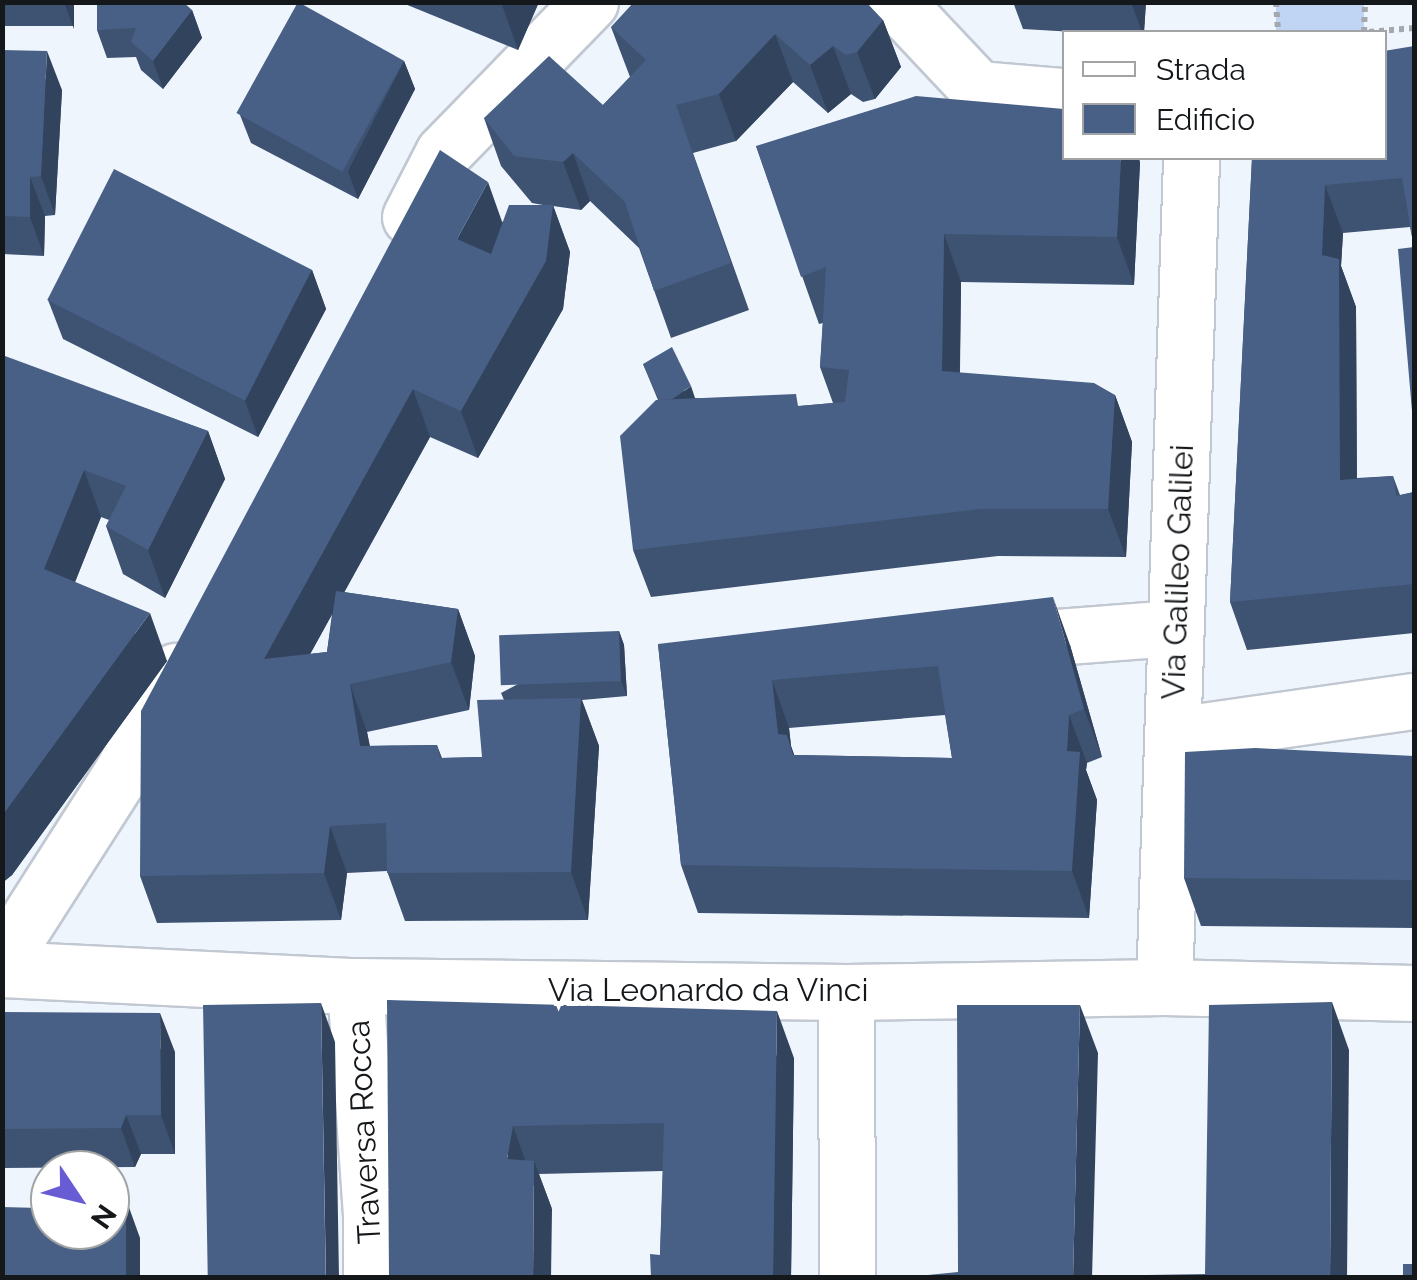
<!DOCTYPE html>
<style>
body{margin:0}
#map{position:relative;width:1417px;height:1280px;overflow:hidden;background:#eff5fd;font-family:Raleway,sans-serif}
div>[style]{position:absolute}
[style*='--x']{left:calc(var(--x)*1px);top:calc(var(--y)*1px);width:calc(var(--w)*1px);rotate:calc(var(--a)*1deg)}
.green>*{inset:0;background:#c0d5f4;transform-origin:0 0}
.path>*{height:6px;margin-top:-3px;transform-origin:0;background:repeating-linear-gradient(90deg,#a3a8ae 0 5px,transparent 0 10px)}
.roads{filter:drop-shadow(2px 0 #c1c8d2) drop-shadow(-2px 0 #c1c8d2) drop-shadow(0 2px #c1c8d2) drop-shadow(0 -2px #c1c8d2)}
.minor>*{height:55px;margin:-27.5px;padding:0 27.5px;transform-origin:27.5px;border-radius:27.5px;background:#fff}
.wall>*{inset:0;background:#3e5372;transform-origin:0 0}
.shaded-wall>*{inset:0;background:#32435d}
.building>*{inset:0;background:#486085;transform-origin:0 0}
span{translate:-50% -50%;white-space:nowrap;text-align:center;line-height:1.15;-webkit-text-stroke:10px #fff;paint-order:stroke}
.street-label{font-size:32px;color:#15181b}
.frame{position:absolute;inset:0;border:5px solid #15181b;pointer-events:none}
.legend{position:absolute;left:1062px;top:30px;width:325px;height:130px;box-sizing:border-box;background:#fff;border:2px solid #a1a3a4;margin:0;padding:12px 18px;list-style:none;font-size:30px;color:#15181b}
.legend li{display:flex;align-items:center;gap:20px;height:50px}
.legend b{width:50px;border:2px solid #a1a3a4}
.north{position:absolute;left:30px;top:1150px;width:100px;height:100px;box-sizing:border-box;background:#fff;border:2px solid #a1a3a4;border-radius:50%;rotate:125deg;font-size:28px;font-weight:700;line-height:40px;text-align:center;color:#15181b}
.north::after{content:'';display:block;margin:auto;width:35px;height:45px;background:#685cd5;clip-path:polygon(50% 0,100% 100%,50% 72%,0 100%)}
</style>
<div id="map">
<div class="green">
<div style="left:1276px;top:3px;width:88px;height:29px"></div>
</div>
<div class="path">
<div style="--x:1276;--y:2;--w:30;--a:86"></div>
<div style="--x:1364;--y:32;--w:30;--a:-88"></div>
<div style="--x:1369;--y:32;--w:45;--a:-5.1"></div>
</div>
<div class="roads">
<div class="minor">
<div style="--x:896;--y:2;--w:120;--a:46.7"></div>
<div style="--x:978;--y:89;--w:86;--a:4.7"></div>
<div style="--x:410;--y:217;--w:72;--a:-62.7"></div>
<div style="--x:443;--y:153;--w:211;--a:-45.8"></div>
<div style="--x:991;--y:642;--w:185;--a:-4.4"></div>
<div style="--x:1174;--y:735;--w:242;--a:-8.1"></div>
<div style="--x:2;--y:960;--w:221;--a:-57.4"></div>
<div style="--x:121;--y:774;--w:117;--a:-61.9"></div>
<div style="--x:2;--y:969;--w:353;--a:2.8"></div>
<div style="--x:355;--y:986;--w:491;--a:0.7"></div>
<div style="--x:846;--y:992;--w:318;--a:-0.9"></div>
<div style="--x:1164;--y:987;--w:250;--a:1.4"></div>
<div style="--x:355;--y:986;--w:231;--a:86"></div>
<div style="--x:371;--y:1216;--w:62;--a:90"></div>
<div style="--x:1164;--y:987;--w:829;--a:-88.13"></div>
<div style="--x:846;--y:992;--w:286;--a:89.8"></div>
</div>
</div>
<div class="wall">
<div style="left:2px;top:2px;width:72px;height:24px"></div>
<div style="clip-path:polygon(400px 2px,539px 2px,518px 50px)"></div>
<div style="clip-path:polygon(1013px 2px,1146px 2px,1144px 32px,1074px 32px,1023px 29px)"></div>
<div style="clip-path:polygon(192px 10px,202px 38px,163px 89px,141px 70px,136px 57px,107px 58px,97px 30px)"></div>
<div style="clip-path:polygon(evenodd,883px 20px,901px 67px,875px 99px,863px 102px,851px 94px,828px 113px,793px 82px,736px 141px,693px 153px,749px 310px,671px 338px,639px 248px,590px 201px,581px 210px,553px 206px,570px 252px,563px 309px,478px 458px,430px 437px,344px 592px,458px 609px,475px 656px,469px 710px,367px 732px,370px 746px,437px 745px,442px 758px,482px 757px,504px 700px,501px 693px,619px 631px,624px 645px,627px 696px,582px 700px,599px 746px,588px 920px,405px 921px,387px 871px,347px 873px,341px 920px,157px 923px,140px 876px,502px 222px,543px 205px,532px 203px,501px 166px,484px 118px,603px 105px,630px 77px,611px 27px,883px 20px,332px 614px,327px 652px,310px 654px,332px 614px)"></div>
<div style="clip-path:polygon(2px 50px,62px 90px,55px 215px,45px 216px,44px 256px,2px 254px)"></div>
<div style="clip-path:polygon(1384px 51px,1414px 247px,1410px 227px,1343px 233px,1341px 266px,1356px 307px,1357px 478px,1393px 476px,1400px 495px,1414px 492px,1414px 633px,1247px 650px,1230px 602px,1252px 158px)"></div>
<div style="clip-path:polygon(404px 61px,415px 89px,358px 199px,251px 143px,240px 115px)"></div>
<div style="clip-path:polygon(756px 146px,1140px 162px,1134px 285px,961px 282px,960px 373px,1115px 395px,1132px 442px,1126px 557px,998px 556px,651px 597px,633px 550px,658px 400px,643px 364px,695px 398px,800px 406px,833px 403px,820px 367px,823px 323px,819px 324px)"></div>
<div style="clip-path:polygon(312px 270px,326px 309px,258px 437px,63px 339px,48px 300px)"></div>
<div style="clip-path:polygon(2px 357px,208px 431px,225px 479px,165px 598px,123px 574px,106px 526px,109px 520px,101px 517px,75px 582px,167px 661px,12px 875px,2px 883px)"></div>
<div style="clip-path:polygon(evenodd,658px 644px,1070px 645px,1102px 757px,1087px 763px,1086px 770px,1097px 800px,1089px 918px,698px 913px,681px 865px,658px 644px,945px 715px,952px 758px,794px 755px,791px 746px,789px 728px,945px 715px)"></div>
<div style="clip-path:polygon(1414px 756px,1414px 928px,1201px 926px,1184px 878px)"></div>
<div style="clip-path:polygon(387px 1000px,794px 1058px,791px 1278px,651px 1278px,660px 1255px,663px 1171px,539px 1174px,552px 1209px)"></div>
<div style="clip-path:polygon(2px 1012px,175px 1052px,175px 1154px,141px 1154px,135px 1167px,2px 1168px)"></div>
</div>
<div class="shaded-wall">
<div style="clip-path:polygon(64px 2px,74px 2px,74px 29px)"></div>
<div style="clip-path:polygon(501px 2px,539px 2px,518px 50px)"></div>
<div style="clip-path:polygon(1131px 2px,1146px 2px,1144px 32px,1142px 32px)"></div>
<div style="clip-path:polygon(192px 10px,202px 38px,163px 89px,153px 61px)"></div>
<div style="clip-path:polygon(883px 20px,901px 67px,875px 99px,857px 52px)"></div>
<div style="clip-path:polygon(775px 34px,793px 82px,736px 141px,719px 94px)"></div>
<div style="clip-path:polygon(833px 46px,851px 94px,828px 113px,810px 65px)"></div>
<div style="clip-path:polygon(47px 51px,62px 90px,55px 215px,41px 176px)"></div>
<div style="clip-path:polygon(404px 61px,415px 89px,358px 199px,348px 171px)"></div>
<div style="clip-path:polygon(573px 153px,590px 201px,581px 210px,563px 162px)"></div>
<div style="clip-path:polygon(1121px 158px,1139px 158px,1140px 162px,1134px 285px,1117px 237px)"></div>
<div style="clip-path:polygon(30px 177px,45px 216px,44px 256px,30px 217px)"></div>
<div style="clip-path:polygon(488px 182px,505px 230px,475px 287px,457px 239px)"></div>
<div style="clip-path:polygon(1325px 185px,1343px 233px,1341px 266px,1356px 307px,1357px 527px,1340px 480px,1322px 255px)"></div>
<div style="clip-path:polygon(553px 205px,570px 252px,563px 309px,478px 458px,461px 411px)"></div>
<div style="clip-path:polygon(944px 234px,961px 282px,959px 419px,942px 371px)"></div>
<div style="clip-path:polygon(312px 270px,326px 309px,258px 437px,244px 398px)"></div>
<div style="clip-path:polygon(691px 386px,696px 401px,662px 407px)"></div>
<div style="clip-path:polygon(413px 389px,430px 437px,281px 707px,264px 659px)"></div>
<div style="clip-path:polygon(1115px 395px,1132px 442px,1126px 557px,1108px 509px)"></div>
<div style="clip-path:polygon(208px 431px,225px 479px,165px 598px,148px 550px)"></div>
<div style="clip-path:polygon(84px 470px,101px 517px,61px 617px,44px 569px)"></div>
<div style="clip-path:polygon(1053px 597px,1070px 645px,1102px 757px,1084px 709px)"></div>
<div style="clip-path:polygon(458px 609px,475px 656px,469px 710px,451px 662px)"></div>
<div style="clip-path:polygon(150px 613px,167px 661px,12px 875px,2px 883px,2px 816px)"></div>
<div style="clip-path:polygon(619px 631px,624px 645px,627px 696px,621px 681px)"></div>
<div style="clip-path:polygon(772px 680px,789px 728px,791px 746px,804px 782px,778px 734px)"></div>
<div style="clip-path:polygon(350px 684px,367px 732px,378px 793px,360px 746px)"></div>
<div style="clip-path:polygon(581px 698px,599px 746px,588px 920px,571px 872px)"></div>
<div style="clip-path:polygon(1069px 715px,1087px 763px,1086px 770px,1097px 800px,1089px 918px,1072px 871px,1067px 751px)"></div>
<div style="clip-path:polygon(330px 826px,347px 873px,341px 920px,324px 873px)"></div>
<div style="clip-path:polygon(1332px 1002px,1349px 1050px,1347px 1278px,1330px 1278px)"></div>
<div style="clip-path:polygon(321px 1003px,335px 1042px,339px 1278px,326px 1278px)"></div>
<div style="clip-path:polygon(1080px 1005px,1098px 1053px,1092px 1278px,1073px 1278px)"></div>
<div style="clip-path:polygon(777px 1011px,794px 1058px,791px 1278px,773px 1278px)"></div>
<div style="clip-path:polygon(160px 1013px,175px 1052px,175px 1154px,161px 1115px)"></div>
<div style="clip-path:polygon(126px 1115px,141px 1154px,135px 1167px,121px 1128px)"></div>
<div style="clip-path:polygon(513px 1126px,530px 1174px,507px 1159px)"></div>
<div style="clip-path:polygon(534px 1161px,552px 1209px,551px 1278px,533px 1278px)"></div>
<div style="clip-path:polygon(126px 1199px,140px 1238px,140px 1278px,126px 1278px)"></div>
</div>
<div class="building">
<div style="clip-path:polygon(97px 2px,183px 2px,192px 10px,153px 61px,131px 42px,136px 28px,97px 30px)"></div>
<div style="left:298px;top:2px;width:121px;height:127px;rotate:29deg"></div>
<div style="clip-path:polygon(634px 2px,866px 2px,883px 20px,857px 52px,846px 55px,833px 46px,810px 65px,775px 34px,719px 94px,676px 105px,731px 263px,654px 291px,625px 202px,573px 153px,563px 162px,514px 156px,484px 118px,549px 56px,603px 105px,646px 60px,611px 27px)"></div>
<div style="clip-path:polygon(1414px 46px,1414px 434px,1398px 249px,1414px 247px,1402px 178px,1325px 185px,1322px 255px,1339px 259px,1340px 480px,1393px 476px,1396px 496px,1414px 492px,1414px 584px,1230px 602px,1252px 158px,1384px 158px,1384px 51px)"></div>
<div style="clip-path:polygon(2px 50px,47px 51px,41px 176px,30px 177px,30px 217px,2px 216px)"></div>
<div style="clip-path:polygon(916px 96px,1064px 109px,1064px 158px,1121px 158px,1117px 237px,944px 234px,942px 371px,1094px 383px,1115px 395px,1108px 509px,980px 509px,633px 550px,620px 436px,656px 400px,796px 394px,798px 406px,845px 402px,849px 370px,820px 367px,826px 267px,801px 277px,756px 146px)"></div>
<div style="clip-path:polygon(440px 150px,488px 182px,457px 239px,491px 254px,509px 205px,553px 205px,546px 261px,461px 411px,413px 389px,264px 659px,327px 652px,336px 591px,458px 609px,451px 662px,350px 684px,360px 746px,437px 745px,440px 758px,482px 757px,477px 700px,581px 698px,571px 872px,387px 873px,386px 823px,330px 826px,324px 873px,140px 876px,141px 711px)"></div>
<div style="left:114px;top:169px;width:222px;height:147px;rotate:27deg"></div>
<div style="clip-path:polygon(672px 347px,691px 386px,672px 399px,659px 400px,643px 364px)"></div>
<div style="clip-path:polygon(5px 356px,208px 431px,148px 550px,106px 526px,126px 486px,84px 470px,44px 569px,150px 613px,2px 816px,2px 357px)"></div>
<div style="clip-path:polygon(evenodd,1053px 597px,1084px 709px,1069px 715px,1067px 751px,1080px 752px,1072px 871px,681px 865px,658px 644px,1053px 597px,938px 666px,952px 758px,793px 755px,787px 735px,778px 734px,772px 680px,938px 666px)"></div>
<div style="left:619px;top:631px;width:50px;height:120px;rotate:88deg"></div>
<div style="clip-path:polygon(1255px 748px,1414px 756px,1414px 880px,1184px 878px,1185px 752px)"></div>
<div style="clip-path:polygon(387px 1000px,777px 1011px,773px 1278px,651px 1278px,650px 1254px,660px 1255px,664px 1123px,513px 1126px,507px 1159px,534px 1161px,533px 1278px,389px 1278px)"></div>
<div style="clip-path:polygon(1332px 1002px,1330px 1278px,1147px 1278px,1147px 1275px,1205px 1274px,1209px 1005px)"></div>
<div style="left:321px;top:1003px;width:275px;height:118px;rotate:89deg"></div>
<div style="clip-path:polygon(957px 1005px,1080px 1005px,1073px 1278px,898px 1278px,958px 1272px)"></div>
<div style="clip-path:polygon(2px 1012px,160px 1013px,161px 1115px,126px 1115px,121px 1128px,2px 1129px)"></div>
<div style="clip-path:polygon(40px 1197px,50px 1197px,50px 1230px,110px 1230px,110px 1198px,126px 1199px,126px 1278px,2px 1278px,2px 1207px,40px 1208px)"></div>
<div style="left:1403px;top:1264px;width:11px;height:14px"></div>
</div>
<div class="street-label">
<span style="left:1178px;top:572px;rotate:-88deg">Via Galileo Galilei</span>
<span style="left:708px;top:990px">Via Leonardo da Vinci</span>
<span style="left:364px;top:1132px;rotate:-93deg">Traversa Rocca</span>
</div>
<div class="frame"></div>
<ul class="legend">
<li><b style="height:12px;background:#fff"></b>Strada</li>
<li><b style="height:28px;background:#486085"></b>Edificio</li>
</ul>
<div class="north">N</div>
</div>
